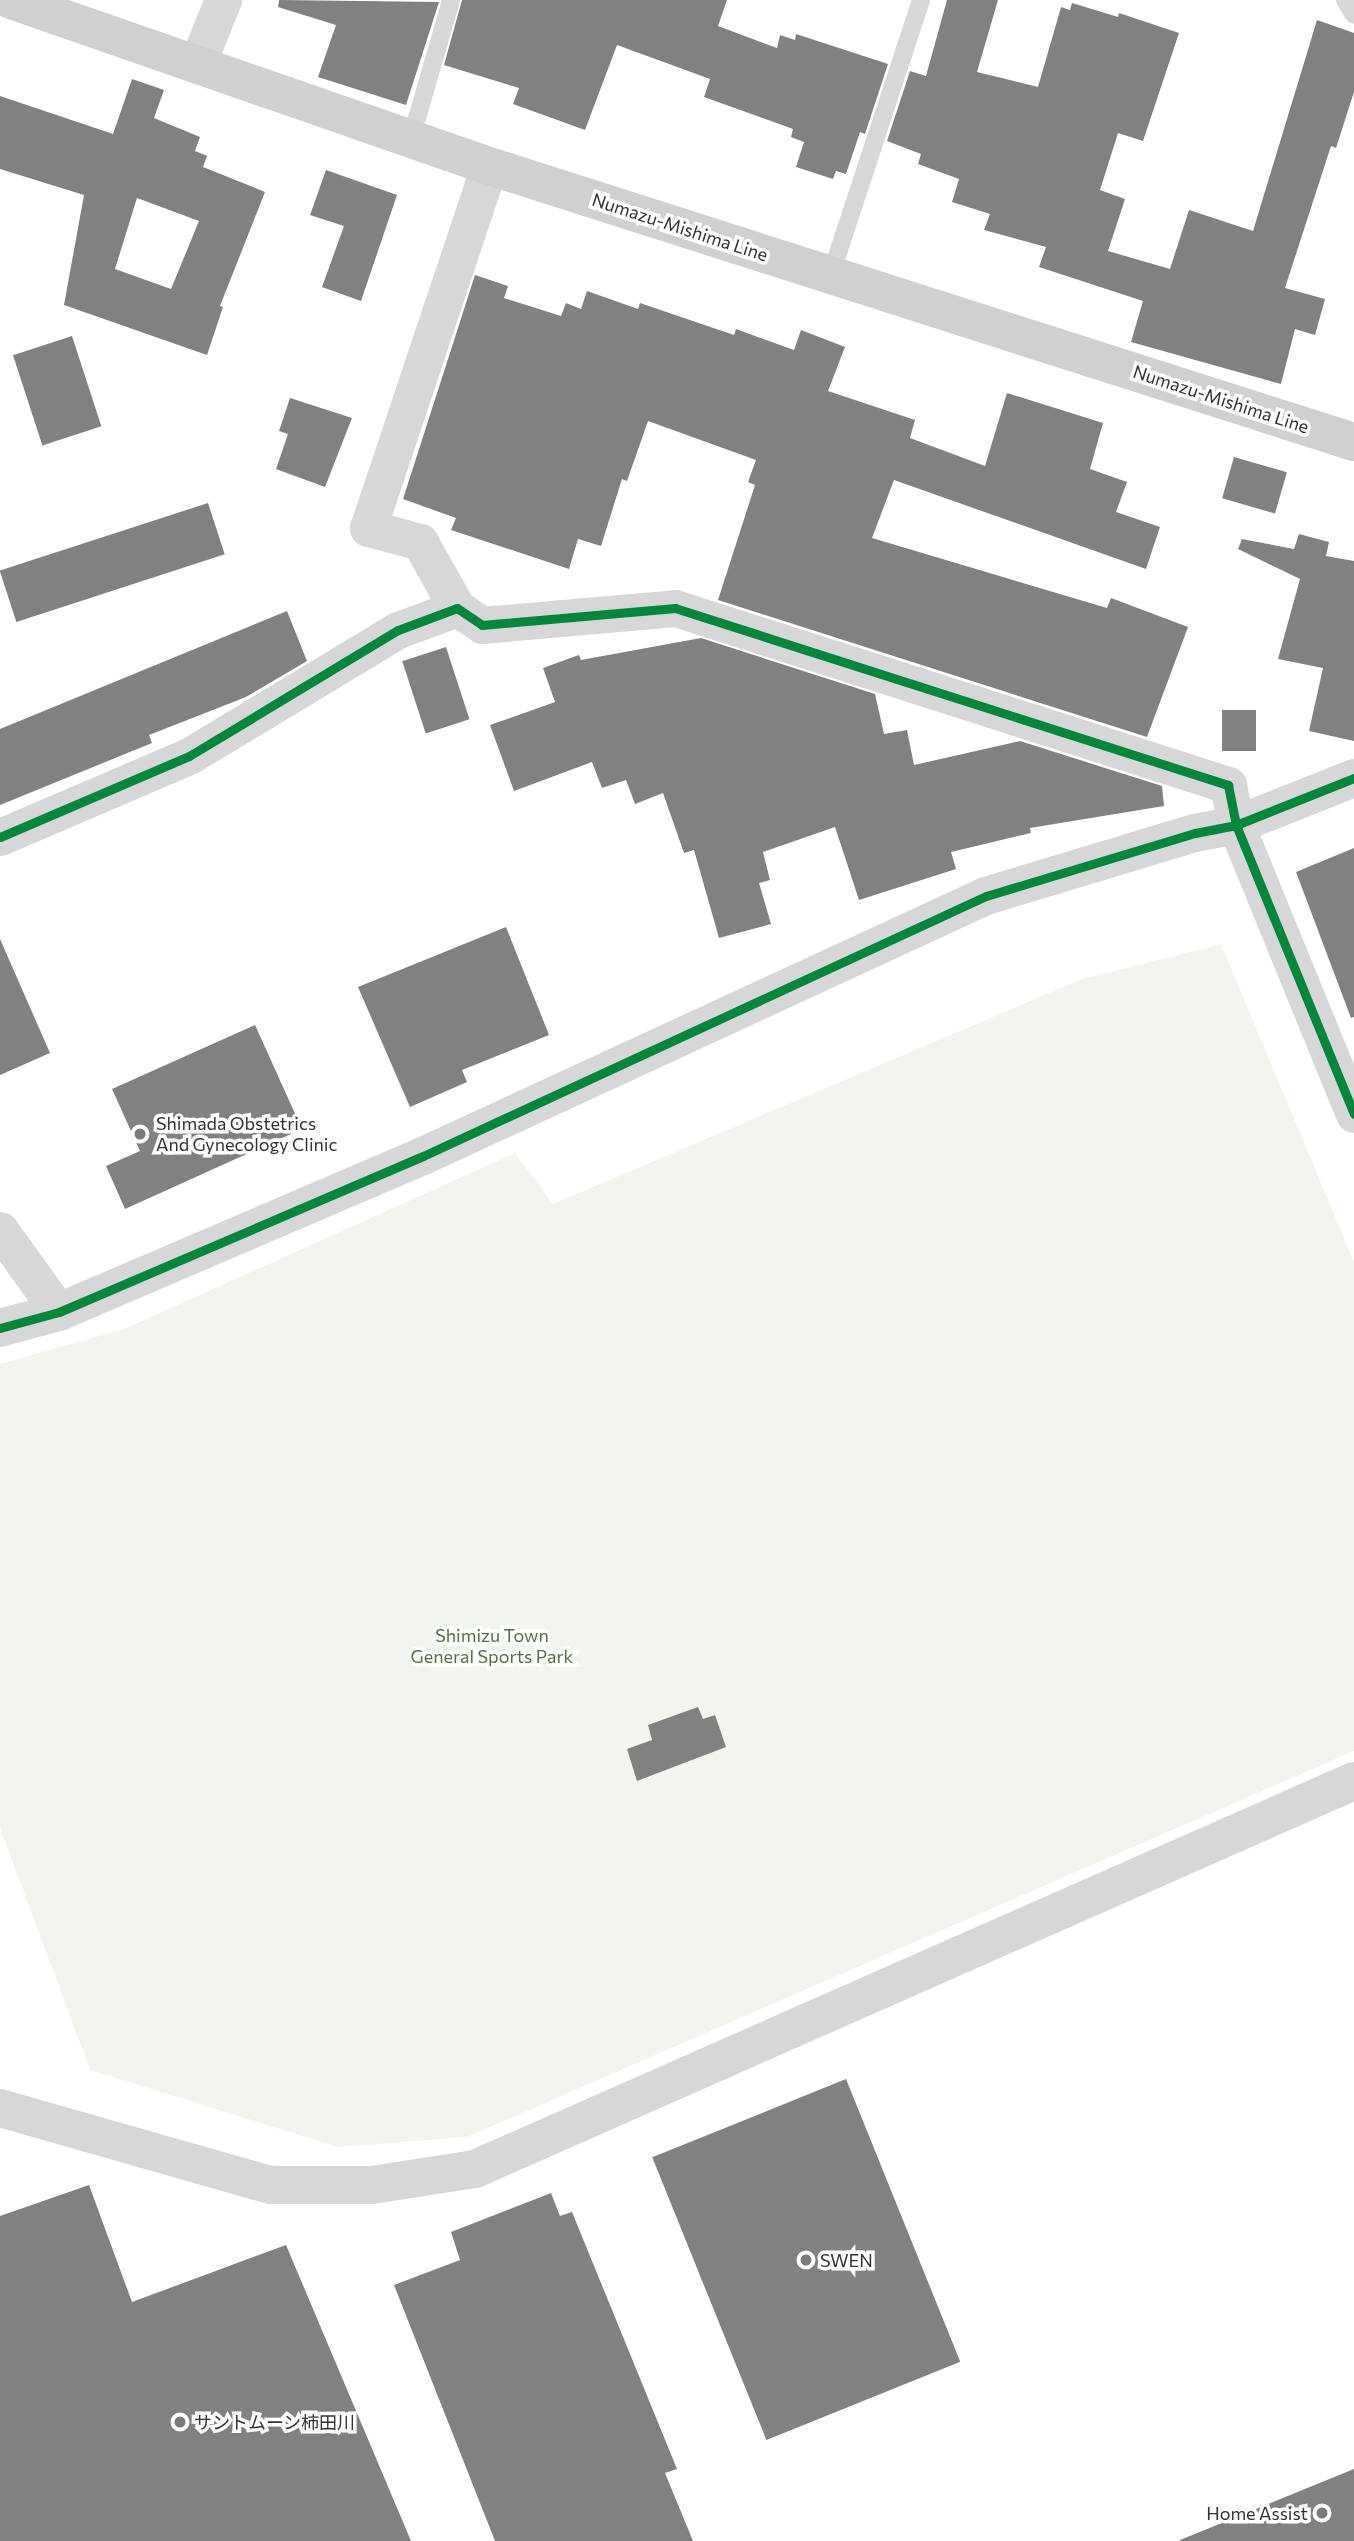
<!DOCTYPE html>
<meta charset="utf-8">
<style>
body{margin:0}
#map{position:relative;width:1354px;height:2541px;overflow:hidden;background:#fff;font-family:Commissioner,"Noto Sans JP",sans-serif}
div>[style]{position:absolute}
[style*='--x']{left:calc(var(--x)*1px);top:calc(var(--y)*1px);width:calc(var(--w)*1px);rotate:calc(var(--a)*1deg)}
.green>*{inset:0;background:#f1f5ed}
.building>*{inset:0;background:#818181;transform-origin:0 0}
.service>*{height:18px;margin:-9px;padding:0 9px;transform-origin:9px;border-radius:9px;background:#d7d7d7}
.minor>*{height:37px;margin:-18.5px;padding:0 18.5px;transform-origin:18.5px;border-radius:18.5px;background:#d7d7d7}
.tertiary>*{height:38px;margin:-19px;padding:0 19px;transform-origin:19px;border-radius:19px;background:#d7d7d7}
.secondary>*{height:38px;margin:-19px;padding:0 19px;transform-origin:19px;border-radius:19px;background:#d0d0d0}
.cycleway>*{height:9px;margin:-4.5px;padding:0 4.5px;transform-origin:4.5px;border-radius:4.5px;background:#00873e}
.dots>*{width:19px;height:19px;translate:-50% -50%;box-sizing:border-box;border:4px solid #fff;border-radius:50%}
span{translate:-50% -50%;white-space:nowrap;text-align:center;line-height:1.15;-webkit-text-stroke:7px #fff;paint-order:stroke}
.street-label{font-size:18px;color:#333}
.poi-label{font-size:18px;color:#333}
.left{translate:0 -50%;text-align:left}
.right{translate:-100% -50%;text-align:right}
.park-label{font-size:18px;color:#56703f}
</style>
<div id="map">
<div class="green">
<div style="clip-path:polygon(1221px 944px,1354px 1262px,1354px 1751px,467px 2137px,338px 2147px,90px 2070px,0 1828px,0 1364px,124px 1329px,515px 1153px,553px 1204px,1082px 979px)"></div>
</div>
<div class="building">
<div style="clip-path:polygon(279px 0,439px 2px,406px 105px,318px 77px,336px 25px,278px 7px)"></div>
<div style="clip-path:polygon(462px 0,727px 0,718px 26px,777px 48px,780px 35px,795px 40px,796px 34px,888px 64px,865px 134px,860px 132px,846px 174px,836px 171px,833px 179px,796px 167px,804px 142px,791px 137px,793px 129px,704px 97px,710px 79px,617px 45px,585px 130px,513px 104px,519px 88px,444px 65px)"></div>
<div style="clip-path:polygon(947px 0,998px 0,977px 72px,1038px 87px,1061px 7px,1070px 10px,1072px 3px,1118px 17px,1119px 13px,1179px 33px,1143px 141px,1118px 133px,1100px 190px,1125px 199px,1108px 251px,1170px 269px,1189px 210px,1253px 231px,1317px 20px,1354px 33px,1354px 92px,1336px 148px,1331px 146px,1285px 288px,1325px 299px,1315px 335px,1295px 329px,1281px 384px,1131px 342px,1143px 301px,1039px 267px,1046px 247px,984px 230px,990px 214px,952px 202px,959px 179px,918px 164px,921px 154px,887px 141px,910px 71px,926px 76px)"></div>
<div style="clip-path:polygon(evenodd,132px 79px,164px 90px,154px 118px,200px 137px,195px 151px,207px 156px,203px 167px,265px 192px,220px 306px,223px 307px,207px 355px,64px 305px,84px 195px,0 169px,0 96px,113px 134px,132px 79px,137px 198px,199px 221px,171px 289px,115px 269px,137px 198px)"></div>
<div style="clip-path:polygon(326px 170px,397px 195px,361px 301px,322px 287px,344px 226px,310px 215px)"></div>
<div style="clip-path:polygon(475px 275px,508px 286px,504px 298px,561px 316px,566px 303px,581px 309px,587px 291px,638px 309px,640px 303px,734px 335px,736px 329px,794px 350px,801px 330px,845px 347px,828px 391px,915px 420px,910px 438px,985px 466px,1007px 393px,1103px 423px,1090px 469px,1127px 482px,1116px 512px,1160px 527px,1146px 569px,894px 480px,872px 538px,1107px 608px,1111px 598px,1188px 627px,1147px 737px,718px 600px,755px 485px,748px 482px,756px 460px,648px 421px,627px 481px,622px 479px,601px 546px,578px 539px,569px 569px,451px 530px,456px 518px,403px 499px)"></div>
<div style="left:72px;top:336px;width:95px;height:62px;rotate:72deg"></div>
<div style="clip-path:polygon(290px 398px,352px 418px,325px 487px,276px 469px,288px 434px,279px 431px)"></div>
<div style="left:1234px;top:457px;width:55px;height:43px;rotate:16deg"></div>
<div style="left:208px;top:503px;width:54px;height:219px;rotate:72deg"></div>
<div style="clip-path:polygon(1299px 534px,1329px 542px,1326px 556px,1354px 561px,1354px 741px,1309px 731px,1323px 668px,1278px 659px,1300px 579px,1238px 549px,1242px 539px,1294px 549px)"></div>
<div style="clip-path:polygon(287px 611px,307px 661px,246px 697px,149px 735px,152px 743px,0 805px,0 729px)"></div>
<div style="clip-path:polygon(701px 638px,875px 694px,884px 734px,907px 730px,914px 765px,1020px 741px,1162px 786px,1164px 806px,1030px 828px,1031px 833px,951px 852px,956px 869px,859px 900px,835px 827px,763px 852px,770px 880px,759px 883px,771px 924px,719px 938px,694px 850px,684px 853px,663px 793px,635px 804px,626px 780px,602px 788px,592px 762px,514px 791px,490px 725px,555px 702px,543px 668px,579px 655px,581px 660px)"></div>
<div style="left:446px;top:647px;width:76px;height:46px;rotate:72deg"></div>
<div style="left:1222px;top:710px;width:34px;height:41px"></div>
<div style="clip-path:polygon(1354px 848px,1354px 1017px,1351px 1018px,1296px 872px)"></div>
<div style="clip-path:polygon(506px 927px,549px 1035px,462px 1070px,467px 1082px,410px 1107px,358px 987px)"></div>
<div style="clip-path:polygon(0 939px,50px 1053px,0 1075px)"></div>
<div style="clip-path:polygon(255px 1025px,302px 1129px,125px 1209px,106px 1166px,140px 1151px,112px 1089px)"></div>
<div style="clip-path:polygon(698px 1707px,703px 1719px,715px 1715px,726px 1747px,637px 1781px,627px 1749px,652px 1740px,648px 1725px)"></div>
<div style="left:846px;top:2079px;width:305px;height:209px;rotate:68deg"></div>
<div style="clip-path:polygon(89px 2185px,132px 2302px,286px 2245px,411px 2541px,0 2541px,0 2216px)"></div>
<div style="clip-path:polygon(551px 2193px,560px 2216px,572px 2212px,677px 2469px,665px 2473px,693px 2541px,495px 2541px,394px 2285px,460px 2260px,451px 2232px)"></div>
<div style="clip-path:polygon(1354px 2469px,1354px 2541px,1180px 2541px,1180px 2540px)"></div>
</div>
<div class="service">
<div style="--x:1345;--y:0;--w:17;--a:59"></div>
<div style="--x:411;--y:139;--w:145;--a:-73.9"></div>
<div style="--x:831;--y:274;--w:288;--a:-71.8"></div>
</div>
<div class="minor">
<div style="--x:197;--y:64;--w:69;--a:-67.9"></div>
<div style="--x:457;--y:608;--w:76;--a:-119.3"></div>
<div style="--x:420;--y:542;--w:54;--a:-164.9"></div>
<div style="--x:368;--y:528;--w:382;--a:-71.5"></div>
<div style="--x:0;--y:837;--w:206;--a:-23.2"></div>
<div style="--x:189;--y:756;--w:244;--a:-31.1"></div>
<div style="--x:398;--y:630;--w:63;--a:-20.4"></div>
<div style="--x:457;--y:608;--w:30;--a:34"></div>
<div style="--x:482;--y:625;--w:194;--a:-5"></div>
<div style="--x:675;--y:608;--w:581;--a:17.75"></div>
<div style="--x:1228;--y:785;--w:41;--a:78.7"></div>
<div style="--x:1236;--y:825;--w:312;--a:67.8"></div>
<div style="--x:0;--y:1230;--w:101;--a:54.3"></div>
</div>
<div class="tertiary">
<div style="--x:0;--y:1328;--w:61;--a:-15.2"></div>
<div style="--x:59;--y:1312;--w:396;--a:-23.2"></div>
<div style="--x:423;--y:1156;--w:620;--a:-24.79"></div>
<div style="--x:986;--y:896;--w:218;--a:-16.8"></div>
<div style="--x:1195;--y:833;--w:42;--a:-11"></div>
<div style="--x:1236;--y:825;--w:127;--a:-21.7"></div>
<div style="--x:0;--y:2108;--w:282;--a:15.9"></div>
<div style="--x:271;--y:2185;--w:101;--a:0"></div>
<div style="--x:372;--y:2185;--w:104;--a:-8.8"></div>
<div style="--x:475;--y:2169;--w:961;--a:-23.82"></div>
</div>
<div class="secondary">
<div style="--x:11;--y:0;--w:506;--a:19.15"></div>
<div style="--x:489;--y:166;--w:908;--a:17.7"></div>
</div>
<div class="cycleway">
<div style="--x:0;--y:837;--w:206;--a:-23.2"></div>
<div style="--x:189;--y:756;--w:244;--a:-31.1"></div>
<div style="--x:398;--y:630;--w:63;--a:-20.4"></div>
<div style="--x:457;--y:608;--w:30;--a:34"></div>
<div style="--x:482;--y:625;--w:194;--a:-5"></div>
<div style="--x:675;--y:608;--w:581;--a:17.75"></div>
<div style="--x:1228;--y:785;--w:41;--a:78.7"></div>
<div style="--x:1236;--y:825;--w:312;--a:67.8"></div>
<div style="--x:0;--y:1328;--w:61;--a:-15.2"></div>
<div style="--x:59;--y:1312;--w:396;--a:-23.2"></div>
<div style="--x:423;--y:1156;--w:620;--a:-24.79"></div>
<div style="--x:986;--y:896;--w:218;--a:-16.8"></div>
<div style="--x:1195;--y:833;--w:42;--a:-11"></div>
<div style="--x:1236;--y:825;--w:127;--a:-21.7"></div>
</div>
<div class="dots">
<div style="left:140px;top:1134px;background:#7a7a7a"></div>
<div style="left:806px;top:2260px;background:#7a7a7a"></div>
<div style="left:180px;top:2422px;background:#7a7a7a"></div>
<div style="left:1322px;top:2513px;background:#7a7a7a"></div>
</div>
<div class="street-label">
<span style="left:680px;top:227px;rotate:18deg">Numazu-Mishima Line</span>
<span style="left:1221px;top:399px;rotate:18deg">Numazu-Mishima Line</span>
</div>
<div class="poi-label">
<span class="left" style="left:156px;top:1134px">Shimada Obstetrics<br>And Gynecology Clinic</span>
<span class="left" style="left:820px;top:2260px">SWEN</span>
<span class="left" style="left:194px;top:2422px">サントムーン柿田川</span>
<span class="right" style="left:1308px;top:2513px">Home Assist</span>
</div>
<div class="park-label">
<span style="left:492px;top:1646px">Shimizu Town<br>General Sports Park</span>
</div>
</div>
